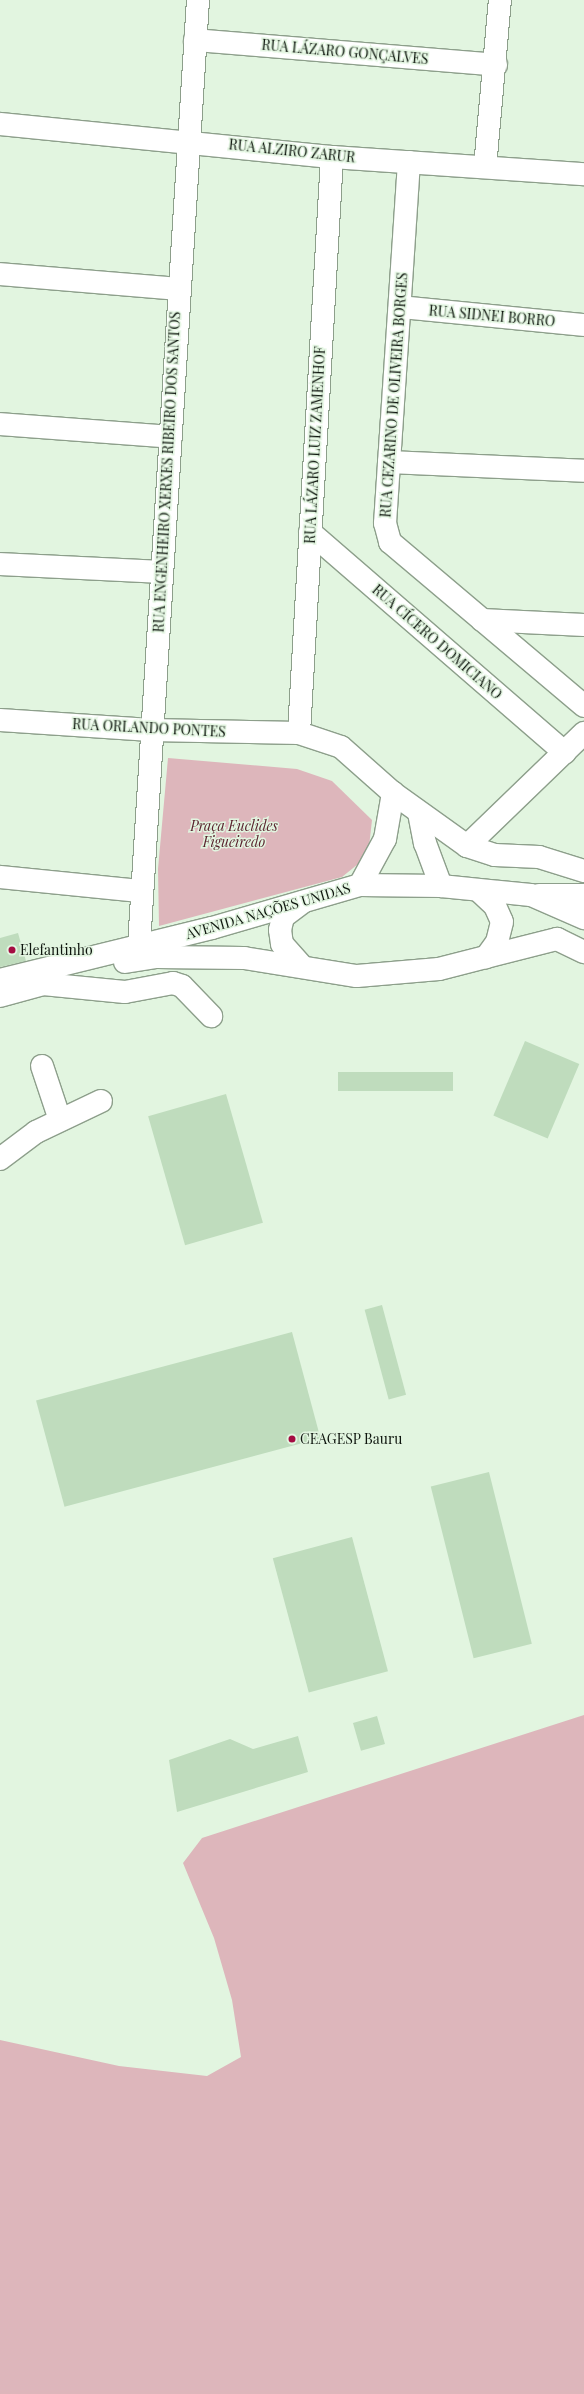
<!DOCTYPE html>
<meta charset="utf-8">
<style>
body{margin:0}
#map{position:relative;width:584px;height:2394px;overflow:hidden;background:#e2f5e0;font-family:"Playfair Display",serif}
div>[style]{position:absolute}
[style*='--x']{left:calc(var(--x)*1px);top:calc(var(--y)*1px);width:calc(var(--w)*1px);rotate:calc(var(--a)*1deg)}
.green>*{inset:0;background:#ddb6bb}
.building>*{inset:0;background:#bfdcbd;transform-origin:0 0}
.roads{filter:drop-shadow(1px 0 #8d9f8b) drop-shadow(-1px 0 #8d9f8b) drop-shadow(0 1px #8d9f8b) drop-shadow(0 -1px #8d9f8b)}
.minor>*{height:22px;margin:-11px;padding:0 11px;transform-origin:11px;border-radius:11px;background:#fff}
.major>*{height:22px;margin:-11px;padding:0 11px;transform-origin:11px;border-radius:11px;background:#fff}
.dots>*{width:11px;height:11px;translate:-50% -50%;box-sizing:border-box;border:2px solid #e2f5e0;border-radius:50%}
span{translate:-50% -50%;white-space:nowrap;text-align:center;line-height:1.15;-webkit-text-stroke:3px #e2f5e0;paint-order:stroke}
.street-label{font-size:14px;color:#0e150e}
.park-label{font-size:14px;color:#5a232e;font-style:italic}
.poi-label{font-size:14px;color:#0e150e}
.left{translate:0 -50%;text-align:left}
</style>
<div id="map">
<div class="green">
<div style="clip-path:polygon(168px 758px,297px 769px,332px 781px,372px 820px,368px 856px,342px 877px,159px 926px,158px 869px)"></div>
<div style="clip-path:polygon(584px 1715px,584px 2394px,0 2394px,0 2040px,119px 2066px,207px 2076px,241px 2057px,232px 2000px,214px 1938px,183px 1863px,202px 1838px)"></div>
</div>
<div class="building">
<div style="clip-path:polygon(18px 933px,26px 961px,0 967px,0 938px)"></div>
<div style="left:525px;top:1041px;width:59px;height:81px;rotate:23deg"></div>
<div style="left:338px;top:1072px;width:115px;height:19px"></div>
<div style="left:226px;top:1094px;width:134px;height:81px;rotate:74deg"></div>
<div style="left:382px;top:1305px;width:93px;height:18px;rotate:75deg"></div>
<div style="left:292px;top:1332px;width:110px;height:265px;rotate:75deg"></div>
<div style="left:489px;top:1472px;width:177px;height:60px;rotate:76deg"></div>
<div style="left:352px;top:1537px;width:139px;height:82px;rotate:75deg"></div>
<div style="left:377px;top:1716px;width:29px;height:25px;rotate:74deg"></div>
<div style="clip-path:polygon(298px 1736px,308px 1772px,177px 1812px,169px 1760px,230px 1739px,253px 1749px)"></div>
</div>
<div class="roads">
<div class="minor">
<div style="--x:195;--y:40;--w:302;--a:4.7"></div>
<div style="--x:0;--y:124;--w:334;--a:5.7"></div>
<div style="--x:332;--y:157;--w:253;--a:3.9"></div>
<div style="--x:409;--y:162;--w:362;--a:93.8"></div>
<div style="--x:385;--y:523;--w:20;--a:75"></div>
<div style="--x:390;--y:542;--w:254;--a:40.2"></div>
<div style="--x:485;--y:167;--w:168;--a:-84.9"></div>
<div style="--x:0;--y:274;--w:178;--a:4.8"></div>
<div style="--x:400;--y:307;--w:185;--a:5.6"></div>
<div style="--x:0;--y:424;--w:171;--a:4.3"></div>
<div style="--x:389;--y:462;--w:195;--a:2.6"></div>
<div style="--x:310;--y:532;--w:337;--a:40.9"></div>
<div style="--x:0;--y:564;--w:162;--a:2.8"></div>
<div style="--x:482;--y:620;--w:102;--a:2.8"></div>
<div style="--x:0;--y:720;--w:151;--a:3.8"></div>
<div style="--x:151;--y:730;--w:148;--a:1.2"></div>
<div style="--x:299;--y:733;--w:44;--a:18.4"></div>
<div style="--x:341;--y:747;--w:69;--a:41.5"></div>
<div style="--x:393;--y:793;--w:91;--a:35.6"></div>
<div style="--x:467;--y:846;--w:29;--a:18"></div>
<div style="--x:495;--y:855;--w:44;--a:2.6"></div>
<div style="--x:539;--y:857;--w:47;--a:17.3"></div>
<div style="--x:299;--y:733;--w:577;--a:-86.72"></div>
<div style="--x:419;--y:813;--w:31;--a:79"></div>
<div style="--x:425;--y:843;--w:46;--a:69.6"></div>
<div style="--x:467;--y:846;--w:163;--a:-44"></div>
<div style="--x:0;--y:877;--w:142;--a:5.7"></div>
<div style="--x:360;--y:885;--w:52;--a:-61.5"></div>
<div style="--x:385;--y:839;--w:47;--a:-80.1"></div>
<div style="--x:139;--y:945;--w:947;--a:-86.43"></div>
<div style="--x:42;--y:1066;--w:57;--a:71.6"></div>
<div style="--x:0;--y:1159;--w:45;--a:-36.9"></div>
<div style="--x:36;--y:1132;--w:72;--a:-25.5"></div>
</div>
<div class="major">
<div style="--x:479;--y:891;--w:22;--a:43"></div>
<div style="--x:495;--y:906;--w:17;--a:66"></div>
<div style="--x:502;--y:922;--w:21;--a:104"></div>
<div style="--x:497;--y:942;--w:19;--a:126"></div>
<div style="--x:539;--y:895;--w:45;--a:0"></div>
<div style="--x:125;--y:962;--w:32;--a:-9"></div>
<div style="--x:157;--y:957;--w:87;--a:0.7"></div>
<div style="--x:244;--y:958;--w:114;--a:9.1"></div>
<div style="--x:357;--y:976;--w:82;--a:-4.9"></div>
<div style="--x:439;--y:969;--w:122;--a:-14.3"></div>
<div style="--x:557;--y:939;--w:30;--a:26"></div>
<div style="--x:301;--y:965;--w:28;--a:-132"></div>
<div style="--x:282;--y:944;--w:14;--a:-98"></div>
<div style="--x:280;--y:930;--w:13;--a:-77"></div>
<div style="--x:283;--y:917;--w:25;--a:-37"></div>
<div style="--x:0;--y:980;--w:218;--a:-13.8"></div>
<div style="--x:212;--y:928;--w:154;--a:-16.2"></div>
<div style="--x:360;--y:885;--w:81;--a:0.7"></div>
<div style="--x:441;--y:886;--w:90;--a:5.7"></div>
<div style="--x:531;--y:895;--w:58;--a:23.5"></div>
<div style="--x:43;--y:984;--w:82;--a:5.6"></div>
<div style="--x:125;--y:992;--w:49;--a:-10.6"></div>
<div style="--x:173;--y:983;--w:9;--a:18"></div>
<div style="--x:182;--y:986;--w:42;--a:46"></div>
<div style="--x:0;--y:996;--w:53;--a:-15.4"></div>
</div>
</div>
<div class="dots">
<div style="left:12px;top:950px;background:#a50c42"></div>
<div style="left:292px;top:1439px;background:#a50c42"></div>
</div>
<div class="street-label">
<span style="left:345px;top:52px;rotate:5deg">RUA LÁZARO GONÇALVES</span>
<span style="left:292px;top:151px;rotate:6deg">RUA ALZIRO ZARUR</span>
<span style="left:492px;top:316px;rotate:5deg">RUA SIDNEI BORRO</span>
<span style="left:394px;top:395px;rotate:-86deg">RUA CEZARINO DE OLIVEIRA BORGES</span>
<span style="left:315px;top:445px;rotate:-87deg">RUA LÁZARO LUIZ ZAMENHOF</span>
<span style="left:167px;top:472px;rotate:-87deg">RUA ENGENHEIRO XERXES RIBEIRO DOS SANTOS</span>
<span style="left:437px;top:642px;rotate:41deg">RUA CÍCERO DOMICIANO</span>
<span style="left:149px;top:728px;rotate:3deg">RUA ORLANDO PONTES</span>
<span style="left:268px;top:911px;rotate:-16deg">AVENIDA NAÇÕES UNIDAS</span>
</div>
<div class="park-label">
<span style="left:234px;top:834px">Praça Euclides<br>Figueiredo</span>
</div>
<div class="poi-label">
<span class="left" style="left:20px;top:950px">Elefantinho</span>
<span class="left" style="left:300px;top:1439px">CEAGESP Bauru</span>
</div>
</div>
